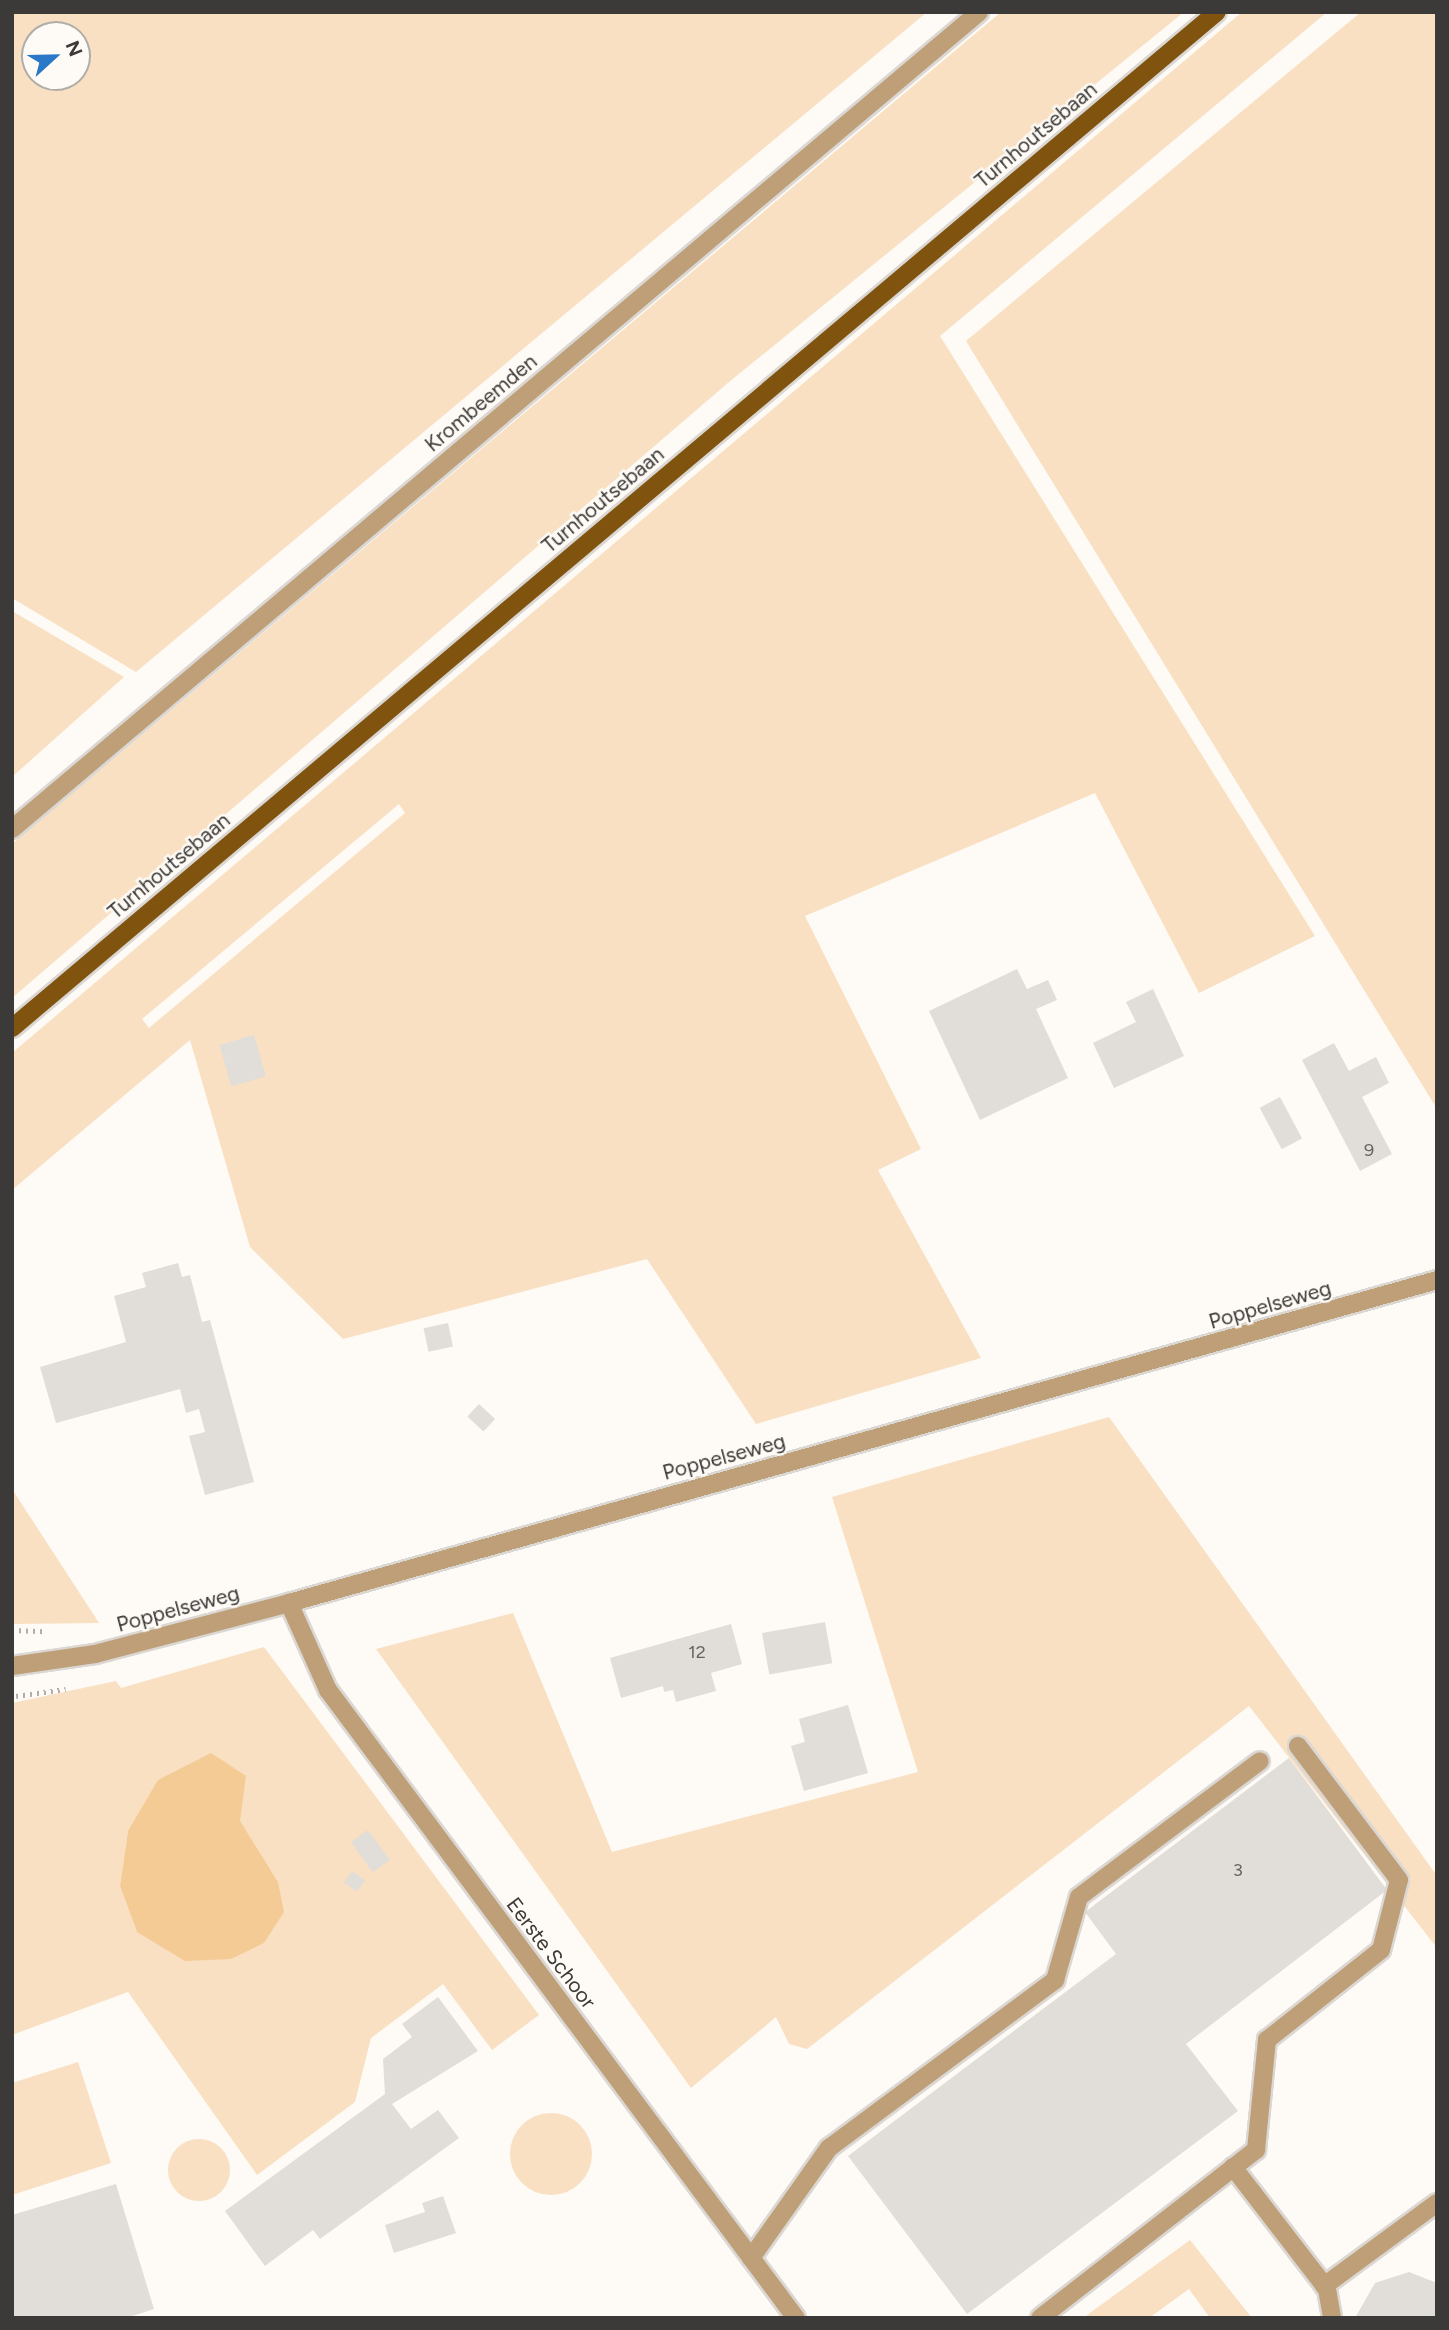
<!DOCTYPE html>
<style>
body{margin:0}
#map{position:relative;width:1449px;height:2330px;overflow:hidden;background:#fefaf5;font-family:Figtree,sans-serif}
div>[style]{position:absolute}
[style*='--x']{left:calc(var(--x)*1px);top:calc(var(--y)*1px);width:calc(var(--w)*1px);rotate:calc(var(--a)*1deg)}
.green>*{inset:0;background:#f9e0c2}
.round{border-radius:50%}
.water>*{inset:0;background:#f4ca95}
.building>*{inset:0;background:#e1ddd8;transform-origin:0 0}
.path>*{height:4.5px;margin-top:-2.25px;transform-origin:0;background:repeating-linear-gradient(90deg,#b1adaa 0 2px,transparent 0 7px)}
.roads{filter:drop-shadow(2px 0 #dbd7d3) drop-shadow(-2px 0 #dbd7d3) drop-shadow(0 2px #dbd7d3) drop-shadow(0 -2px #dbd7d3)}
.minor>*{height:18px;margin:-9px;padding:0 9px;transform-origin:9px;border-radius:9px;background:#be9f78}
.major>*{height:18px;margin:-9px;padding:0 9px;transform-origin:9px;border-radius:9px;background:#80540e}
span{translate:-50% -50%;white-space:nowrap;text-align:center;line-height:1.15;-webkit-text-stroke:5px #fefaf5;paint-order:stroke}
.number-label{font-size:18px;color:#656360}
.number-label span{-webkit-text-stroke-width:0}
.street-label{font-size:21px;color:#3c3a38}
.frame{position:absolute;inset:0;border:14px solid #3c3a38;pointer-events:none}
.north{position:absolute;left:21px;top:21px;width:70px;height:70px;box-sizing:border-box;background:#fefaf5;border:2px solid #b0ada9;border-radius:50%;rotate:68deg;font-size:19px;font-weight:700;line-height:28px;text-align:center;color:#3c3a38}
.north::after{content:'';display:block;margin:auto;width:24px;height:32px;background:#2c78c8;clip-path:polygon(50% 0,100% 100%,50% 72%,0 100%)}
</style>
<div id="map">
<div class="green">
<div style="clip-path:polygon(evenodd,12px 12px,927px 12px,136px 672px,12px 598px,12px 12px,35px 35px,77px 35px,77px 77px,35px 77px,35px 35px)"></div>
<div style="clip-path:polygon(1001px 12px,1184px 12px,729px 382px,12px 998px,12px 844px)"></div>
<div style="clip-path:polygon(evenodd,1242px 12px,1327px 12px,940px 336px,1315px 936px,1199px 993px,1095px 793px,805px 916px,921px 1149px,878px 1170px,981px 1358px,756px 1424px,647px 1259px,343px 1339px,250px 1247px,190px 1040px,12px 1190px,12px 1053px,1242px 12px,399px 804px,405px 813px,149px 1028px,142px 1019px,399px 804px)"></div>
<div style="clip-path:polygon(1361px 12px,1437px 12px,1437px 1109px,966px 341px)"></div>
<div style="clip-path:polygon(12px 611px,124px 677px,12px 777px)"></div>
<div style="clip-path:polygon(1109px 1417px,1437px 1876px,1437px 1948px,1249px 1706px,807px 2049px,789px 2044px,776px 2017px,691px 2088px,376px 1649px,513px 1613px,612px 1852px,918px 1772px,832px 1497px)"></div>
<div style="clip-path:polygon(12px 1489px,99px 1623px,12px 1624px)"></div>
<div style="clip-path:polygon(evenodd,264px 1647px,539px 2015px,492px 2050px,443px 1984px,371px 2038px,355px 2102px,257px 2175px,128px 1992px,12px 2035px,12px 1703px,116px 1681px,121px 1688px,264px 1647px,246px 1776px,239px 1821px,278px 1882px,137px 1932px,120px 1886px,128px 1831px,246px 1776px)"></div>
<div style="clip-path:polygon(78px 2062px,111px 2163px,12px 2195px,12px 2083px)"></div>
<div class="round" style="left:510px;top:2113px;width:82px;height:82px"></div>
<div class="round" style="left:168px;top:2139px;width:62px;height:62px"></div>
<div style="clip-path:polygon(1190px 2240px,1252px 2318px,1210px 2318px,1189px 2289px,1149px 2318px,1083px 2318px)"></div>
</div>
<div class="water">
<div style="clip-path:polygon(211px 1753px,246px 1776px,240px 1821px,278px 1882px,284px 1912px,264px 1943px,231px 1959px,185px 1961px,137px 1932px,120px 1886px,128px 1831px,158px 1780px)"></div>
</div>
<div class="building">
<div style="clip-path:polygon(1017px 969px,1027px 989px,1048px 980px,1057px 1000px,1036px 1009px,1068px 1078px,980px 1120px,929px 1011px)"></div>
<div style="clip-path:polygon(1153px 989px,1184px 1056px,1114px 1088px,1093px 1043px,1136px 1022px,1126px 1002px)"></div>
<div style="left:254px;top:1035px;width:43px;height:36px;rotate:74deg"></div>
<div style="clip-path:polygon(1334px 1043px,1349px 1071px,1376px 1057px,1389px 1083px,1362px 1097px,1392px 1154px,1360px 1171px,1302px 1060px)"></div>
<div style="left:1280px;top:1097px;width:47px;height:23px;rotate:62deg"></div>
<div style="clip-path:polygon(178px 1263px,182px 1277px,190px 1275px,202px 1322px,210px 1320px,254px 1482px,205px 1495px,189px 1436px,205px 1432px,199px 1409px,186px 1413px,180px 1389px,56px 1423px,40px 1367px,126px 1342px,114px 1296px,146px 1287px,142px 1273px)"></div>
<div style="left:448px;top:1323px;width:24px;height:25px;rotate:78deg"></div>
<div style="left:479px;top:1404px;width:22px;height:17px;rotate:43deg"></div>
<div style="left:825px;top:1622px;width:42px;height:64px;rotate:80deg"></div>
<div style="clip-path:polygon(731px 1624px,742px 1664px,711px 1673px,716px 1691px,676px 1702px,673px 1690px,664px 1692px,663px 1686px,621px 1698px,610px 1658px)"></div>
<div style="clip-path:polygon(848px 1705px,868px 1773px,804px 1791px,791px 1746px,805px 1742px,799px 1719px)"></div>
<div style="clip-path:polygon(1289px 1758px,1387px 1890px,1186px 2044px,1238px 2111px,967px 2314px,848px 2156px,1116px 1954px,1085px 1912px)"></div>
<div style="left:368px;top:1830px;width:37px;height:21px;rotate:54deg"></div>
<div style="left:352px;top:1871px;width:16px;height:14px;rotate:35deg"></div>
<div style="clip-path:polygon(438px 1997px,478px 2051px,392px 2104px,411px 2129px,438px 2110px,459px 2138px,320px 2239px,313px 2230px,265px 2266px,225px 2211px,385px 2094px,383px 2059px,412px 2037px,402px 2024px)"></div>
<div style="clip-path:polygon(116px 2184px,154px 2309px,126px 2318px,12px 2318px,12px 2215px)"></div>
<div style="clip-path:polygon(443px 2196px,456px 2233px,394px 2253px,385px 2225px,425px 2212px,422px 2203px)"></div>
<div style="clip-path:polygon(1409px 2272px,1437px 2283px,1437px 2318px,1355px 2318px,1375px 2283px)"></div>
</div>
<div class="path">
<div style="--x:12;--y:1630;--w:33;--a:2"></div>
<div style="--x:16;--y:1696;--w:50;--a:-8"></div>
</div>
<div class="roads">
<div class="minor">
<div style="--x:12;--y:829;--w:1266;--a:-40.19"></div>
<div style="--x:289;--y:1603;--w:95;--a:65.9"></div>
<div style="--x:328;--y:1690;--w:783;--a:53.31"></div>
<div style="--x:12;--y:1666;--w:84;--a:-8.2"></div>
<div style="--x:95;--y:1654;--w:201;--a:-14.7"></div>
<div style="--x:289;--y:1603;--w:1193;--a:-15.71"></div>
<div style="--x:1233;--y:2167;--w:154;--a:52.4"></div>
<div style="--x:1327;--y:2289;--w:29;--a:80"></div>
<div style="--x:751;--y:2258;--w:135;--a:-54.7"></div>
<div style="--x:829;--y:2148;--w:282;--a:-36.6"></div>
<div style="--x:1055;--y:1980;--w:86;--a:-73.9"></div>
<div style="--x:1079;--y:1897;--w:226;--a:-36.9"></div>
<div style="--x:1324;--y:2286;--w:140;--a:-36.3"></div>
<div style="--x:1040;--y:2318;--w:274;--a:-37.9"></div>
<div style="--x:1256;--y:2150;--w:111;--a:-84.3"></div>
<div style="--x:1267;--y:2040;--w:145;--a:-38.3"></div>
<div style="--x:1381;--y:1950;--w:72;--a:-75.6"></div>
<div style="--x:1399;--y:1880;--w:168;--a:-127"></div>
</div>
<div class="major">
<div style="--x:12;--y:1028;--w:1576;--a:-40.14"></div>
</div>
</div>
<div class="number-label">
<span style="left:1369px;top:1150px">9</span>
<span style="left:697px;top:1652px">12</span>
<span style="left:1238px;top:1870px">3</span>
</div>
<div class="street-label">
<span style="left:1036px;top:135px;rotate:-40deg">Turnhoutsebaan</span>
<span style="left:481px;top:403px;rotate:-40deg">Krombeemden</span>
<span style="left:603px;top:500px;rotate:-40deg">Turnhoutsebaan</span>
<span style="left:169px;top:866px;rotate:-40deg">Turnhoutsebaan</span>
<span style="left:1270px;top:1305px;rotate:-16deg">Poppelseweg</span>
<span style="left:724px;top:1457px;rotate:-15deg">Poppelseweg</span>
<span style="left:178px;top:1609px;rotate:-15deg">Poppelseweg</span>
<span style="left:551px;top:1953px;rotate:53deg">Eerste Schoor</span>
</div>
<div class="frame"></div>
<div class="north">N</div>
</div>
